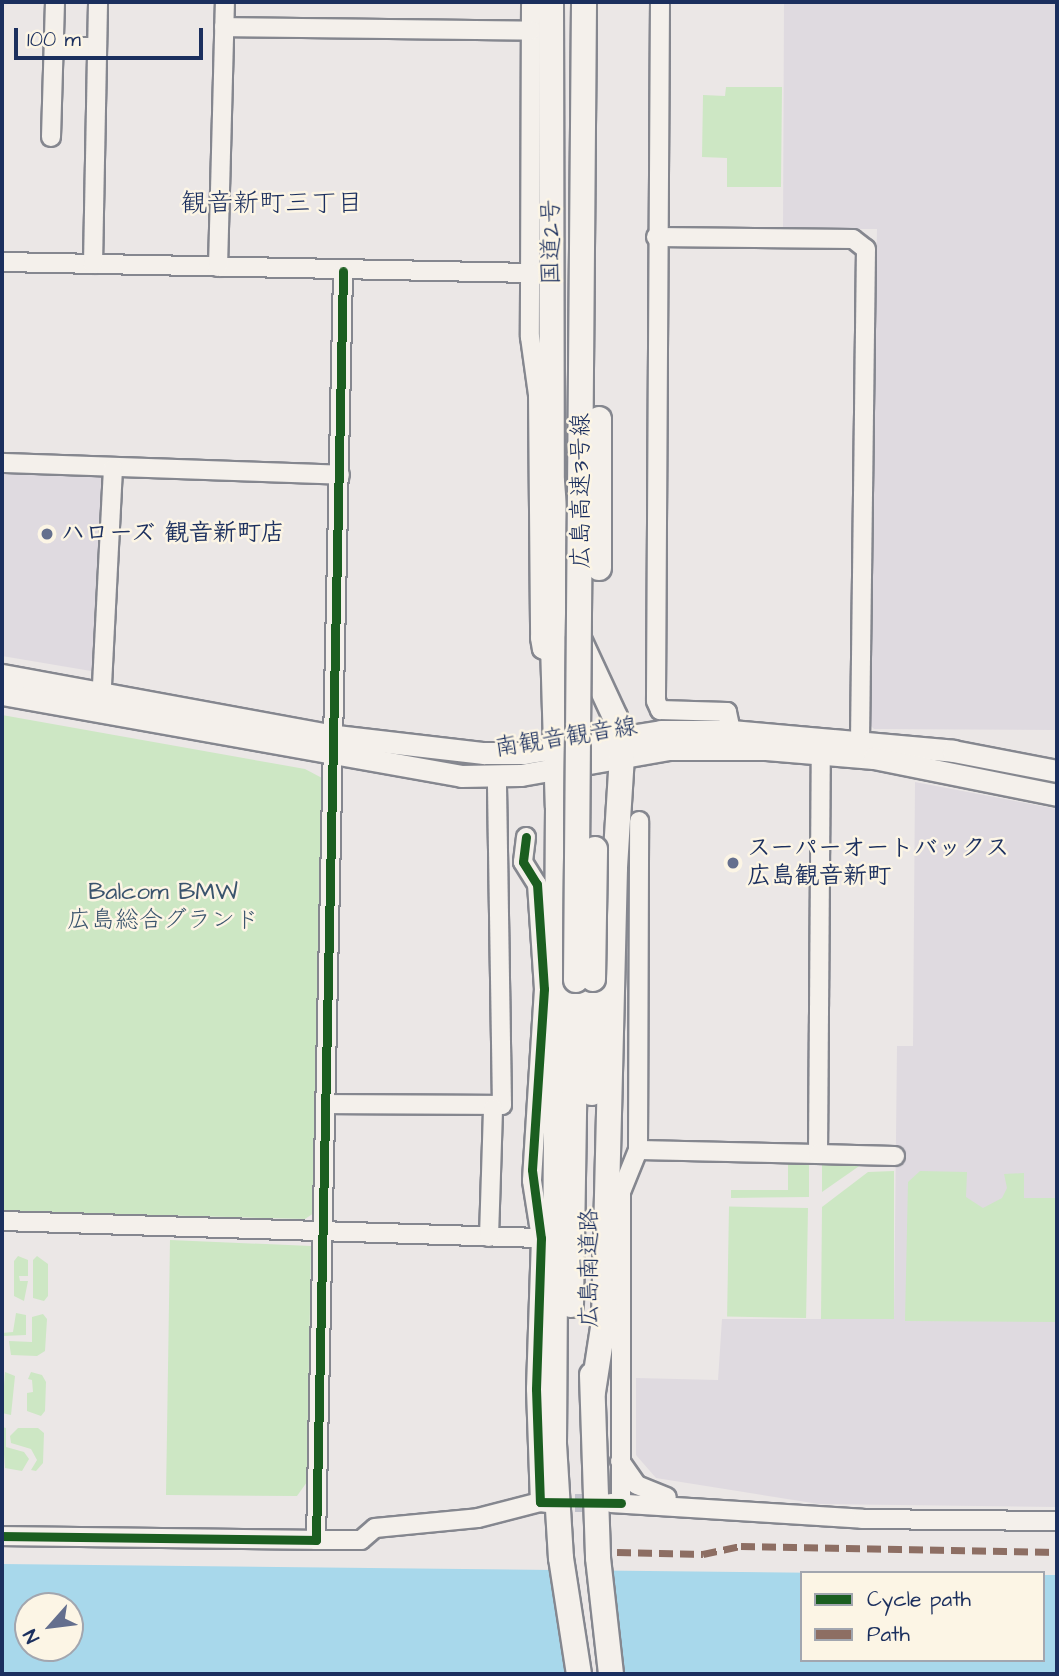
<!DOCTYPE html>
<meta charset="utf-8">
<style>
body{margin:0}
#map{position:relative;width:1059px;height:1676px;overflow:hidden;background:#ebe7e6;font-family:"Architects Daughter","Klee One",sans-serif}
div>[style]{position:absolute}
[style*='--x']{left:calc(var(--x)*1px);top:calc(var(--y)*1px);width:calc(var(--w)*1px);rotate:calc(var(--a)*1deg)}
.built>*{inset:0;background:#dfdae0}
.green>*{inset:0;background:#cde7c4;transform-origin:0 0}
.water>*{inset:0;background:#a8d8eb}
.pier>*{inset:0;background:#ebe7e6}
.minor-tunnel>*{height:18px;margin-top:-9px;transform-origin:0;background:repeating-linear-gradient(90deg,#c1c2cb 0 18px,transparent 0 27px)}
.roads{filter:drop-shadow(2px 0 #85878f) drop-shadow(-2px 0 #85878f) drop-shadow(0 2px #85878f) drop-shadow(0 -2px #85878f)}
.minor>*{height:18px;margin:-9px;padding:0 9px;transform-origin:9px;border-radius:9px;background:#f4f0eb}
.major>*{height:21px;margin:-10.5px;padding:0 10.5px;transform-origin:10.5px;border-radius:10.5px;background:#f4f0eb}
.highway>*{height:24px;margin:-12px;padding:0 12px;transform-origin:12px;border-radius:12px;background:#f4f0eb}
.bridges{filter:drop-shadow(2px 0 #85878f) drop-shadow(-2px 0 #85878f) drop-shadow(0 2px #85878f) drop-shadow(0 -2px #85878f)}
.highway-bridge>*{height:24px;margin:-12px;padding:0 12px;transform-origin:12px;border-radius:12px;background:#f4f0eb}
.quiet>*{height:7px;margin-top:-3.5px;transform-origin:0;background:repeating-linear-gradient(90deg,#8d6e63 0 14px,transparent 0 21px)}
.cycleway>*{height:9px;margin:-4.5px;padding:0 4.5px;transform-origin:4.5px;border-radius:4.5px;background:#1b5e20}
.dots>*{width:19px;height:19px;translate:-50% -50%;box-sizing:border-box;border:4px solid #fcf5e5;border-radius:50%}
span{translate:-50% -50%;white-space:nowrap;text-align:center;line-height:1.15;-webkit-text-stroke:5px #fcf5e5;paint-order:stroke}
.street-label{font-size:24px;color:#1b2f5e}
.poi-label{font-size:24px;color:#1b2f5e;font-weight:700}
.left{translate:0 -50%;text-align:left}
.park-label{font-size:24px;color:#3a546d}
.neighbourhood-label{font-size:26px;color:#1b2f5e}
.frame{position:absolute;inset:0;border:4px solid #1b2f5e;pointer-events:none}
.legend{position:absolute;left:800px;top:1571px;width:245px;height:91px;box-sizing:border-box;background:#fcf5e5;border:2px solid #a2a6af;margin:0;padding:9px 12px;list-style:none;font-size:21px;color:#1b2f5e}
.legend li{display:flex;align-items:center;gap:14px;height:35px}
.legend b{width:35px;border:2px solid #a2a6af}
.north{position:absolute;left:14px;top:1592px;width:70px;height:70px;box-sizing:border-box;background:#fcf5e5;border:2px solid #a2a6af;border-radius:50%;rotate:242deg;font-size:19px;font-weight:700;line-height:28px;text-align:center;color:#1b2f5e}
.north::after{content:'';display:block;margin:auto;width:24px;height:32px;background:#646f8e;clip-path:polygon(50% 0,100% 100%,50% 72%,0 100%)}
.scale{position:absolute;left:14px;top:28px;width:189px;height:32px;box-sizing:border-box;border:4px solid #1b2f5e;border-top:0;padding-left:9px;font-size:21px;line-height:24px;white-space:nowrap;color:#1b2f5e;-webkit-text-stroke:5px #fcf5e5;paint-order:stroke}
</style>
<div id="map">
<div class="built">
<div style="clip-path:polygon(784px 2px,1057px 2px,1057px 730px,874px 729px,868px 723px,877px 229px,783px 229px)"></div>
<div style="clip-path:polygon(2px 470px,102px 473px,106px 477px,97px 672px,2px 656px)"></div>
<div style="clip-path:polygon(915px 782px,1057px 809px,1057px 1507px,819px 1504px,656px 1478px,636px 1455px,636px 1378px,718px 1380px,722px 1319px,894px 1319px,897px 1046px,913px 1046px)"></div>
</div>
<div class="green">
<div style="clip-path:polygon(726px 87px,782px 87px,781px 187px,727px 187px,727px 158px,702px 157px,703px 95px,725px 96px)"></div>
<div style="clip-path:polygon(2px 715px,305px 769px,322px 778px,316px 1182px,314px 1213px,305px 1219px,2px 1211px)"></div>
<div style="clip-path:polygon(788px 1160px,809px 1160px,809px 1197px,731px 1198px,731px 1190px,788px 1190px)"></div>
<div style="clip-path:polygon(822px 1160px,865px 1162px,822px 1192px)"></div>
<div style="clip-path:polygon(894px 1171px,894px 1319px,821px 1319px,822px 1207px,868px 1172px)"></div>
<div style="clip-path:polygon(920px 1171px,967px 1172px,966px 1197px,983px 1208px,1002px 1198px,1007px 1188px,1004px 1174px,1024px 1173px,1024px 1198px,1057px 1198px,1057px 1322px,905px 1321px,908px 1182px)"></div>
<div style="left:808px;top:1208px;width:110px;height:79px;rotate:91deg"></div>
<div style="clip-path:polygon(170px 1240px,311px 1246px,307px 1482px,297px 1496px,166px 1495px)"></div>
<div style="clip-path:polygon(18px 1256px,28px 1260px,28px 1276px,19px 1276px,20px 1281px,28px 1281px,24px 1301px,14px 1296px,14px 1261px)"></div>
<div style="clip-path:polygon(37px 1256px,48px 1264px,48px 1296px,44px 1301px,33px 1298px,33px 1260px)"></div>
<div style="clip-path:polygon(16px 1313px,26px 1315px,26px 1335px,3px 1336px,2px 1354px,2px 1333px,13px 1332px)"></div>
<div style="clip-path:polygon(43px 1314px,47px 1319px,45px 1351px,37px 1356px,11px 1355px,9px 1341px,32px 1342px,32px 1317px)"></div>
<div style="clip-path:polygon(5px 1372px,15px 1376px,11px 1415px,2px 1413px)"></div>
<div style="clip-path:polygon(31px 1372px,42px 1375px,46px 1382px,45px 1411px,41px 1416px,27px 1411px,27px 1393px,33px 1392px,32px 1380px,28px 1379px)"></div>
<div style="clip-path:polygon(2px 1427px,6px 1428px,6px 1447px,24px 1452px,29px 1459px,22px 1471px,5px 1468px)"></div>
<div style="clip-path:polygon(18px 1428px,38px 1428px,44px 1433px,43px 1463px,36px 1471px,31px 1470px,37px 1460px,31px 1449px,11px 1443px,10px 1436px)"></div>
</div>
<div class="water">
<div style="clip-path:polygon(evenodd,2px 1564px,834px 1573px,802px 1573px,802px 1660px,1043px 1660px,1043px 1575px,1057px 1575px,1057px 1674px,2px 1674px,2px 1564px,28px 1606px,70px 1606px,70px 1648px,28px 1648px,28px 1606px)"></div>
</div>
<div class="pier">
<div style="clip-path:polygon(552px 1566px,613px 1567px,619px 1674px,569px 1674px)"></div>
</div>
<div class="minor-tunnel">
<div style="--x:548;--y:1503;--w:60;--a:0"></div>
</div>
<div class="roads">
<div class="minor">
<div style="--x:660;--y:2;--w:699;--a:90.33"></div>
<div style="--x:656;--y:701;--w:10;--a:66"></div>
<div style="--x:660;--y:710;--w:67;--a:1.7"></div>
<div style="--x:727;--y:712;--w:19;--a:78"></div>
<div style="--x:531;--y:5;--w:332;--a:90.2"></div>
<div style="--x:530;--y:337;--w:59;--a:82.1"></div>
<div style="--x:538;--y:395;--w:243;--a:89.5"></div>
<div style="--x:540;--y:638;--w:11;--a:80"></div>
<div style="--x:542;--y:649;--w:11;--a:27"></div>
<div style="--x:224;--y:27;--w:307;--a:0.7"></div>
<div style="--x:54;--y:47;--w:43;--a:0"></div>
<div style="--x:51;--y:137;--w:135;--a:-88.3"></div>
<div style="--x:656;--y:237;--w:197;--a:0.6"></div>
<div style="--x:853;--y:239;--w:16;--a:38"></div>
<div style="--x:866;--y:249;--w:492;--a:90.7"></div>
<div style="--x:2;--y:262;--w:528;--a:1.19"></div>
<div style="--x:93;--y:264;--w:262;--a:-88.9"></div>
<div style="--x:218;--y:267;--w:265;--a:-88.5"></div>
<div style="--x:2;--y:463;--w:338;--a:2"></div>
<div style="--x:101;--y:705;--w:237;--a:-87.1"></div>
<div style="--x:526;--y:837;--w:25;--a:97"></div>
<div style="--x:523;--y:862;--w:26;--a:58"></div>
<div style="--x:537;--y:884;--w:105;--a:86.2"></div>
<div style="--x:544;--y:989;--w:192;--a:93.6"></div>
<div style="--x:532;--y:1181;--w:58;--a:81"></div>
<div style="--x:541;--y:1238;--w:151;--a:91.9"></div>
<div style="--x:536;--y:1389;--w:113;--a:88"></div>
<div style="--x:540;--y:1502;--w:8;--a:7"></div>
<div style="--x:326;--y:1104;--w:176;--a:0.3"></div>
<div style="--x:502;--y:1105;--w:328;--a:-90.9"></div>
<div style="--x:638;--y:1150;--w:180;--a:1.3"></div>
<div style="--x:818;--y:1154;--w:414;--a:-89.6"></div>
<div style="--x:818;--y:1154;--w:77;--a:1.5"></div>
<div style="--x:2;--y:1221;--w:539;--a:1.81"></div>
<div style="--x:489;--y:1237;--w:129;--a:-88.2"></div>
<div style="--x:620;--y:1461;--w:29;--a:55"></div>
<div style="--x:637;--y:1485;--w:32;--a:22"></div>
<div style="--x:611;--y:1503;--w:252;--a:3.6"></div>
<div style="--x:862;--y:1519;--w:195;--a:0.6"></div>
<div style="--x:621;--y:1503;--w:311;--a:-90"></div>
<div style="--x:621;--y:1192;--w:45;--a:-68"></div>
<div style="--x:638;--y:1150;--w:329;--a:-89.8"></div>
<div style="--x:2;--y:1536;--w:314;--a:0.7"></div>
<div style="--x:316;--y:1540;--w:1269;--a:-88.78"></div>
<div style="--x:316;--y:1540;--w:45;--a:0"></div>
<div style="--x:361;--y:1540;--w:18;--a:-41"></div>
<div style="--x:375;--y:1528;--w:103;--a:-5.5"></div>
<div style="--x:478;--y:1518;--w:64;--a:-14.5"></div>
</div>
<div class="major">
<div style="--x:2;--y:675;--w:340;--a:10.4"></div>
<div style="--x:336;--y:736;--w:149;--a:6.6"></div>
<div style="--x:484;--y:753;--w:40;--a:0"></div>
<div style="--x:524;--y:753;--w:139;--a:-9.1"></div>
<div style="--x:661;--y:731;--w:70;--a:0"></div>
<div style="--x:731;--y:731;--w:223;--a:5.1"></div>
<div style="--x:953;--y:751;--w:106;--a:10.9"></div>
<div style="--x:2;--y:694;--w:466;--a:10.1"></div>
<div style="--x:461;--y:776;--w:60;--a:-1"></div>
<div style="--x:521;--y:775;--w:149;--a:-10"></div>
<div style="--x:668;--y:749;--w:98;--a:0"></div>
<div style="--x:766;--y:749;--w:108;--a:4.8"></div>
<div style="--x:874;--y:758;--w:187;--a:11.4"></div>
</div>
<div class="highway">
<div style="--x:551;--y:2;--w:480;--a:89.9"></div>
<div style="--x:552;--y:482;--w:87;--a:85.4"></div>
<div style="--x:559;--y:569;--w:54;--a:77.2"></div>
<div style="--x:571;--y:622;--w:105;--a:65.1"></div>
<div style="--x:615;--y:717;--w:40;--a:80"></div>
<div style="--x:622;--y:756;--w:112;--a:93.6"></div>
<div style="--x:615;--y:868;--w:453;--a:91.4"></div>
<div style="--x:604;--y:1321;--w:72;--a:98.8"></div>
<div style="--x:551;--y:577;--w:230;--a:88.3"></div>
<div style="--x:558;--y:807;--w:637;--a:90.36"></div>
<div style="--x:554;--y:1444;--w:114;--a:86.5"></div>
<div style="--x:561;--y:1558;--w:117;--a:81.2"></div>
<div style="--x:592;--y:1093;--w:114;--a:-89.5"></div>
<div style="--x:571;--y:1305;--w:325;--a:-89.1"></div>
<div style="--x:592;--y:1375;--w:183;--a:88.1"></div>
<div style="--x:598;--y:1558;--w:117;--a:83.6"></div>
</div>
</div>
<div class="bridges">
<div class="highway-bridge">
<div style="--x:599;--y:568;--w:149;--a:-90"></div>
<div style="--x:593;--y:979;--w:130;--a:-89.1"></div>
<div style="--x:576;--y:980;--w:978;--a:-89.53"></div>
</div>
</div>
<div class="quiet">
<div style="--x:617;--y:1552;--w:86;--a:1.3"></div>
<div style="--x:703;--y:1554;--w:39;--a:-12"></div>
<div style="--x:741;--y:1546;--w:316;--a:1.1"></div>
</div>
<div class="cycleway">
<div style="--x:526;--y:837;--w:25;--a:97"></div>
<div style="--x:523;--y:862;--w:26;--a:58"></div>
<div style="--x:537;--y:884;--w:105;--a:86.2"></div>
<div style="--x:544;--y:989;--w:181;--a:93.8"></div>
<div style="--x:532;--y:1170;--w:69;--a:82.5"></div>
<div style="--x:541;--y:1238;--w:151;--a:91.9"></div>
<div style="--x:536;--y:1389;--w:113;--a:88"></div>
<div style="--x:540;--y:1502;--w:81;--a:0.7"></div>
<div style="--x:2;--y:1536;--w:314;--a:0.7"></div>
<div style="--x:316;--y:1540;--w:1269;--a:-88.78"></div>
</div>
<div class="dots">
<div style="left:47px;top:534px;background:#646f8e"></div>
<div style="left:733px;top:863px;background:#646f8e"></div>
</div>
<div class="street-label">
<span style="left:552px;top:242px;rotate:-90deg">国道2号</span>
<span style="left:582px;top:491px;rotate:-90deg">広島高速3号線</span>
<span style="left:566px;top:738px;rotate:-9deg">南観音観音線</span>
<span style="left:590px;top:1268px;rotate:-90deg">広島南道路</span>
</div>
<div class="poi-label">
<span class="left" style="left:61px;top:534px">ハローズ 観音新町店</span>
<span class="left" style="left:747px;top:863px">スーパーオートバックス<br>広島観音新町</span>
</div>
<div class="park-label">
<span style="left:163px;top:907px">Balcom BMW<br>広島総合グランド</span>
</div>
<div class="neighbourhood-label">
<span style="left:272px;top:204px">観音新町三丁目</span>
</div>
<div class="frame"></div>
<ul class="legend">
<li><b style="height:9px;background:#1b5e20"></b>Cycle path</li>
<li><b style="height:9px;background:#8d6e63"></b>Path</li>
</ul>
<div class="north">N</div>
<div class="scale">100 m</div>
</div>
